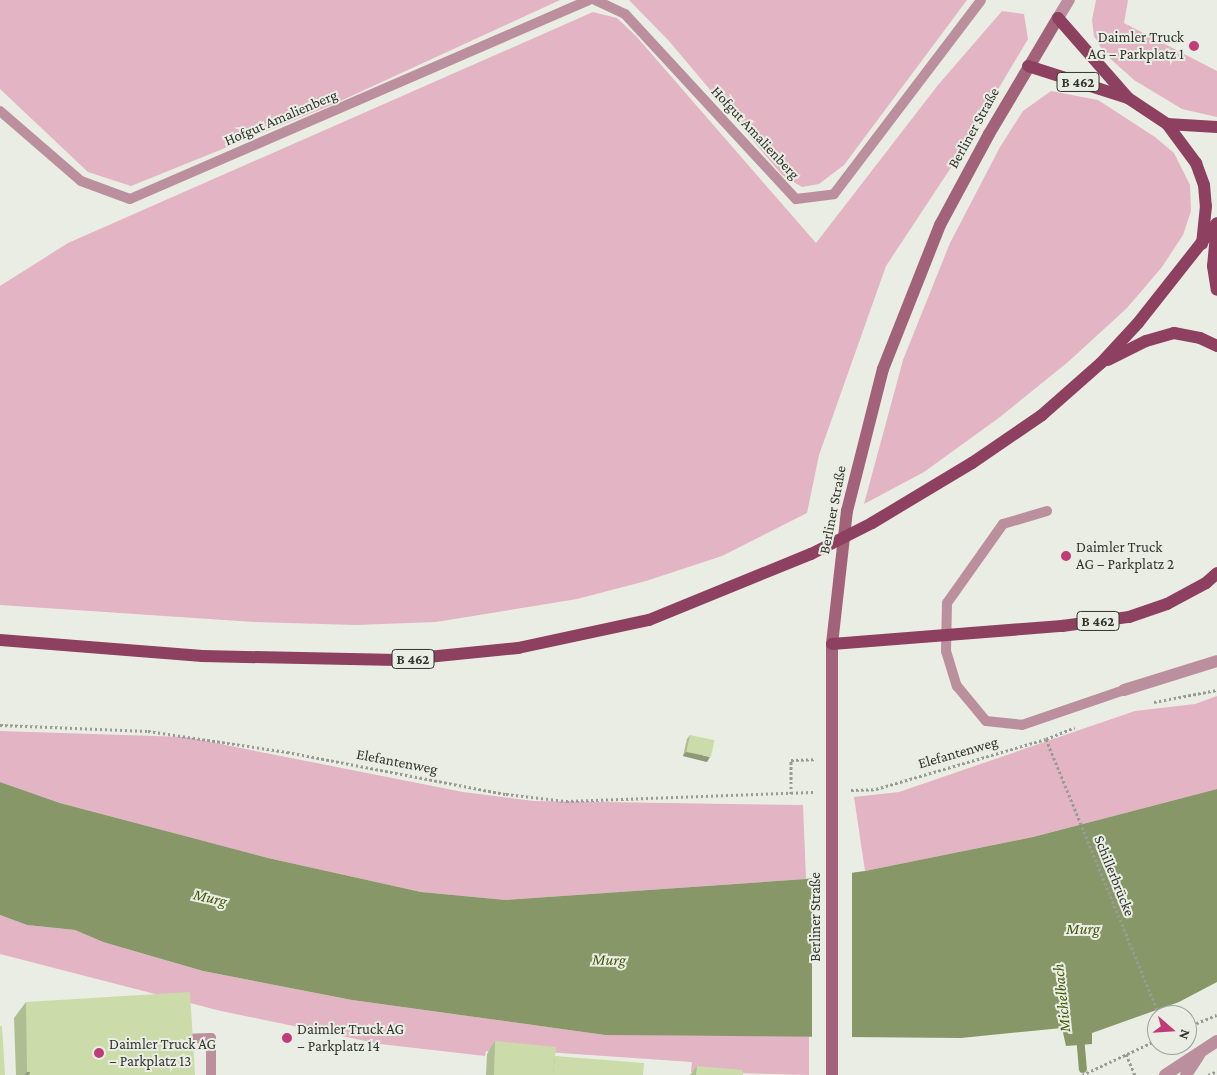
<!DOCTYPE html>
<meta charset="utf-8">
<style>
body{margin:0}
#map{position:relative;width:1217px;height:1075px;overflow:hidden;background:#eaede3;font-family:"Crimson Pro",serif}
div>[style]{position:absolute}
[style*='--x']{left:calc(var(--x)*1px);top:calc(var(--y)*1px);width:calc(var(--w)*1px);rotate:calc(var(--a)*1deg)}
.green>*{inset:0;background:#e3b4c4}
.water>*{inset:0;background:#879768}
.pier>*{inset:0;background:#eaede3;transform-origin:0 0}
.stream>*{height:8px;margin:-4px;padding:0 4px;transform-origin:4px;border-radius:4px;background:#879768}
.path>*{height:3px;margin-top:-1.5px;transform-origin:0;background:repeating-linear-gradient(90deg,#999c95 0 2.5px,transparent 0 5px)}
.service>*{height:10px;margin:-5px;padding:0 5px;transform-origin:5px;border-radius:5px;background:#bc8f9f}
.minor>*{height:12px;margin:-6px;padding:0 6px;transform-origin:6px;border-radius:6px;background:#bc8f9f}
.secondary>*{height:12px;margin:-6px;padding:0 6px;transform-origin:6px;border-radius:6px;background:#a2627a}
.primary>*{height:12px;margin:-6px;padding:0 6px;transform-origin:6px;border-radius:6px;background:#8d4060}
.wall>*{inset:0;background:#afbd92}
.shaded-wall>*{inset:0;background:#8e9a77}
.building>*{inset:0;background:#cbdcaa;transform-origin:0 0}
.dots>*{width:14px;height:14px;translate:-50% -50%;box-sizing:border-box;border:2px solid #eaede3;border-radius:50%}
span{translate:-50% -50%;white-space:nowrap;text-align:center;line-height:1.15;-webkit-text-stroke:4px #eaede3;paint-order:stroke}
.shield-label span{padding:1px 4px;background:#eaede3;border:1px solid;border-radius:4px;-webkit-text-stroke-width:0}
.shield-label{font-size:14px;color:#323430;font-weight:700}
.poi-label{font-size:15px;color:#323430}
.right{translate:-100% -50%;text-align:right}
.left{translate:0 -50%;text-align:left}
.street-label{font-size:15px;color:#323430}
.water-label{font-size:16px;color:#45580d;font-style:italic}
.north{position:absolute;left:1147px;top:1005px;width:50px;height:50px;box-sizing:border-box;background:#eaede3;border:1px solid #a0a39b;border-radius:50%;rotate:109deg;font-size:14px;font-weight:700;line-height:20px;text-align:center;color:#323430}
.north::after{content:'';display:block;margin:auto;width:18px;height:22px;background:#c23b79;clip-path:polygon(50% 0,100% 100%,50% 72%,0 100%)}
</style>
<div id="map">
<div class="green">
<div style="clip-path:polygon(0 0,560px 0,334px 104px,131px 186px,88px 172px,0 89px)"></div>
<div style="clip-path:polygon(629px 0,967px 0,844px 165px,819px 184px,802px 187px,782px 175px,669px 41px)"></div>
<div style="clip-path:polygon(1096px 0,1128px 0,1124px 23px,1217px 71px,1217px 117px,1182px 109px,1134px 80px,1104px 53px,1094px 36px,1092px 20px)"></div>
<div style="clip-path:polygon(1002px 11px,1024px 14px,1028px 39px,956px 160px,886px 266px,819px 455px,807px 513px,722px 556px,646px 581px,577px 599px,436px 622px,356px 625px,254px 622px,0 605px,0 286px,68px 243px,593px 12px,617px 18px,636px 36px,816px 243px,938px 85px)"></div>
<div style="clip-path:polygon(1051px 91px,1098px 100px,1155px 137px,1174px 153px,1190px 185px,1191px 211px,1183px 235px,1162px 267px,1127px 308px,1068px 362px,1000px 417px,924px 472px,864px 504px,903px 360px,950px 243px,1000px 147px,1023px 111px)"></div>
<div style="clip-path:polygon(1217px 696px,1217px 789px,1033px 837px,865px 871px,854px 797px,899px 792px,1135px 711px,1195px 704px)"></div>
<div style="clip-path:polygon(0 731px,185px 737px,463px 792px,534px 801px,803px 805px,806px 879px,506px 900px,421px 892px,268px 858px,60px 803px,0 782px)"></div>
<div style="clip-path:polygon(0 915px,27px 925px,75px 930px,103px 942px,203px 971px,352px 1000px,605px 1035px,809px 1036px,809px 1075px,691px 1072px,692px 1062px,546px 1052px,545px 1057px,486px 1051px,485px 1056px,380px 1044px,221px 1011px,0 954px)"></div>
</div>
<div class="water">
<div style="clip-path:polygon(0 782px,60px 803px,268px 858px,421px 892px,506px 900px,806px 879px,865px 871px,1033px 837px,1217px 789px,1217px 982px,1179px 1002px,1092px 1033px,1092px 1044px,1066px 1046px,1062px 1028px,961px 1038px,605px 1035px,352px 1000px,203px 971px,103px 942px,75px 930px,27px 925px,0 915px)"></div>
</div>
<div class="pier">
<div style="left:852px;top:870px;width:170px;height:40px;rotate:90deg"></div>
</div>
<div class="stream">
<div style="--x:1080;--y:1036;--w:33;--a:85"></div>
</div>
<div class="path">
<div style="--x:1154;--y:702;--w:64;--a:-10.8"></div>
<div style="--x:0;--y:725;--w:148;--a:2.3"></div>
<div style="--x:148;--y:731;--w:141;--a:8.6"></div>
<div style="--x:287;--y:752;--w:223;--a:10.9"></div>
<div style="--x:506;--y:794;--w:60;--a:6.7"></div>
<div style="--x:566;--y:801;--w:248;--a:-2.1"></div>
<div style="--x:1046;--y:739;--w:298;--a:67.7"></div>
<div style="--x:851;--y:790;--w:25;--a:-2"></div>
<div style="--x:876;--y:789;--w:177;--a:-16.4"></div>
<div style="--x:1046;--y:739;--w:31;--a:-22"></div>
<div style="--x:791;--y:794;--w:34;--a:-90"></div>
<div style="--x:791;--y:760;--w:23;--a:-2"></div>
<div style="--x:1187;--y:1027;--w:32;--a:-22"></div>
<div style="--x:1126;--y:1054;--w:23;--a:67"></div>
<div style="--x:1082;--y:1075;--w:83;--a:-25"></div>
<div style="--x:1208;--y:1075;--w:10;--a:-24"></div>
</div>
<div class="service">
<div style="--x:595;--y:0;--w:33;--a:25"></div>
<div style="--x:625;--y:14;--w:252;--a:47.3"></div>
<div style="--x:796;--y:199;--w:38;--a:-7"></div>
<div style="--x:834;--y:194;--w:243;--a:-52.8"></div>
<div style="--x:0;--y:111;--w:107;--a:40.8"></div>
<div style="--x:81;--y:181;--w:52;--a:20.2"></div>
<div style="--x:130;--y:199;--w:500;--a:-23.44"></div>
<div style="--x:1047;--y:511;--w:46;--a:163.5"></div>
<div style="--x:1003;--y:524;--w:97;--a:125.3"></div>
<div style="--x:947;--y:603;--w:48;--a:91.2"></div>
<div style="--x:946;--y:651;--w:37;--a:73"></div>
<div style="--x:957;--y:686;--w:45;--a:50.4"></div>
<div style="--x:986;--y:721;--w:36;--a:6"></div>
<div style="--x:1022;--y:725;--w:108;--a:-18.9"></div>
<div style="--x:181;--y:1039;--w:30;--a:-2"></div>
<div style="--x:211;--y:1038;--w:37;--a:90"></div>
</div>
<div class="minor">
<div style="--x:1058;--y:18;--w:21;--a:-59"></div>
<div style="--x:1124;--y:690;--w:97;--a:-17.3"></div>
<div style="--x:1165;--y:1075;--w:62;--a:-33.2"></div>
<div style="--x:1186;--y:1075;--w:24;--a:-57"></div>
</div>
<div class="secondary">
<div style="--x:832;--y:1075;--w:431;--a:-90"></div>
<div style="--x:832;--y:644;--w:134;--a:-83.6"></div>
<div style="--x:847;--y:511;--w:146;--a:-75.8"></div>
<div style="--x:883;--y:369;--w:155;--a:-68.4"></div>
<div style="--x:940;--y:225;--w:103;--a:-61.7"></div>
<div style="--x:989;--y:134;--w:135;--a:-59.3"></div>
</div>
<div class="primary">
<div style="--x:1058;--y:18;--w:106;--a:48.8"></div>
<div style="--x:1128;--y:98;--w:47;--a:33.7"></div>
<div style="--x:1167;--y:124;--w:49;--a:53.4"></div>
<div style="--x:1196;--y:163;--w:23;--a:70"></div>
<div style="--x:1204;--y:185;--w:21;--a:85"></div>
<div style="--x:1206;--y:206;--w:38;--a:96"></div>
<div style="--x:1028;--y:66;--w:105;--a:17.7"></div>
<div style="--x:1167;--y:124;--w:50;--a:3.4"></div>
<div style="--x:1217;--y:224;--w:42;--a:95.4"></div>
<div style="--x:1213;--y:266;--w:24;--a:81"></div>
<div style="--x:1108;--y:360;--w:42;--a:-26.6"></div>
<div style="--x:1146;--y:341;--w:29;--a:-16"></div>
<div style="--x:1174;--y:333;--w:26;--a:11"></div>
<div style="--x:1200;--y:338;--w:19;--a:25"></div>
<div style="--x:0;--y:640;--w:203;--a:4.5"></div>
<div style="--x:202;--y:656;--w:196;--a:1.2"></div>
<div style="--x:398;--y:660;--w:121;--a:-5.7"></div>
<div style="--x:518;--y:648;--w:134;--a:-12.1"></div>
<div style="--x:649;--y:620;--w:175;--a:-22.2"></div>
<div style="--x:811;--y:554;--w:68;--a:-26.9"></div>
<div style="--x:872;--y:523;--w:117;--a:-31"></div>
<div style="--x:972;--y:463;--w:85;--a:-34.4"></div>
<div style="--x:1042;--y:415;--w:79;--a:-41.4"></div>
<div style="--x:1101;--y:363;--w:54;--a:-47.2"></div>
<div style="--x:1138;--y:323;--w:127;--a:-51.7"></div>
<div style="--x:832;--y:644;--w:231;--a:-4.5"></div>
<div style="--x:1062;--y:626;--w:68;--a:-7.7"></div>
<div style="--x:1129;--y:617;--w:40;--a:-18.9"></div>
<div style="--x:1167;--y:604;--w:44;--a:-28.3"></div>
<div style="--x:1206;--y:583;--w:15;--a:-42"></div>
</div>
<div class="wall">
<div style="clip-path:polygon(690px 735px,707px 762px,683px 756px,687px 739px)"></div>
<div style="clip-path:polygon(26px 1002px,195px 1075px,16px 1075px,14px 1018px)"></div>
<div style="clip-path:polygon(495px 1041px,555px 1056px,643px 1075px,486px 1075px,487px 1054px)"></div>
<div style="clip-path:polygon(697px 1066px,743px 1075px,690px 1075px)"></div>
</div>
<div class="shaded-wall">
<div style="clip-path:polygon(686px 752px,710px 757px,707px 762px,683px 756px)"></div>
<div style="clip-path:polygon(27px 1072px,30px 1072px,28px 1075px,25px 1075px)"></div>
</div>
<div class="building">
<div style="left:690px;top:735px;width:25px;height:17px;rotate:12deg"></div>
<div style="clip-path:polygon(190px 992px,195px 1075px,30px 1075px,30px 1072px,27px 1072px,26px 1002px)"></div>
<div style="clip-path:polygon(0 1026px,2px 1026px,5px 1075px,0 1075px)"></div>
<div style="clip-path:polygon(495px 1041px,556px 1047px,553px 1075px,494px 1075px)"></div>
<div style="clip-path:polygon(555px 1056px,644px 1063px,643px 1075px,553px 1075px)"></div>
<div style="clip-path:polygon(697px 1066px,743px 1070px,743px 1075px,696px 1075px)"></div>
</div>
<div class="dots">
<div style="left:1194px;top:46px;background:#c23b79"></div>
<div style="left:1066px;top:556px;background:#c23b79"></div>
<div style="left:287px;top:1038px;background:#c23b79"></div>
<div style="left:99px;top:1053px;background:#c23b79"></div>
</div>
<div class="shield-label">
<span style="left:1078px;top:82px">B 462</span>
<span style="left:1098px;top:621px">B 462</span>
<span style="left:413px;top:659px">B 462</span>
</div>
<div class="poi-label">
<span class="right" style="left:1184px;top:46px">Daimler Truck<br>AG − Parkplatz 1</span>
<span class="left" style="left:1076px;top:556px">Daimler Truck<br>AG − Parkplatz 2</span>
<span class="left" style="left:297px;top:1038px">Daimler Truck AG<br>− Parkplatz 14</span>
<span class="left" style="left:109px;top:1053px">Daimler Truck AG<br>− Parkplatz 13</span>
</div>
<div class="street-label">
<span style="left:281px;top:118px;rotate:-23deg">Hofgut Amalienberg</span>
<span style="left:974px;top:128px;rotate:-61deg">Berliner Straße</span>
<span style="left:755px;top:133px;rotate:47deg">Hofgut Amalienberg</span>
<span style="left:833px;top:510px;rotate:-79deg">Berliner Straße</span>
<span style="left:958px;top:753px;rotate:-16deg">Elefantenweg</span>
<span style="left:397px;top:762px;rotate:11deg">Elefantenweg</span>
<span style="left:1114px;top:876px;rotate:68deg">Schillerbrücke</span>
<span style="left:816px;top:917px;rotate:-90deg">Berliner Straße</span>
</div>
<div class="water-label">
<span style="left:210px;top:898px;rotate:13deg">Murg</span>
<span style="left:1083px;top:929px">Murg</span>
<span style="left:609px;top:960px;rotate:1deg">Murg</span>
<span style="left:1062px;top:998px;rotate:-96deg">Michelbach</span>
</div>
<div class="north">N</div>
</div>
